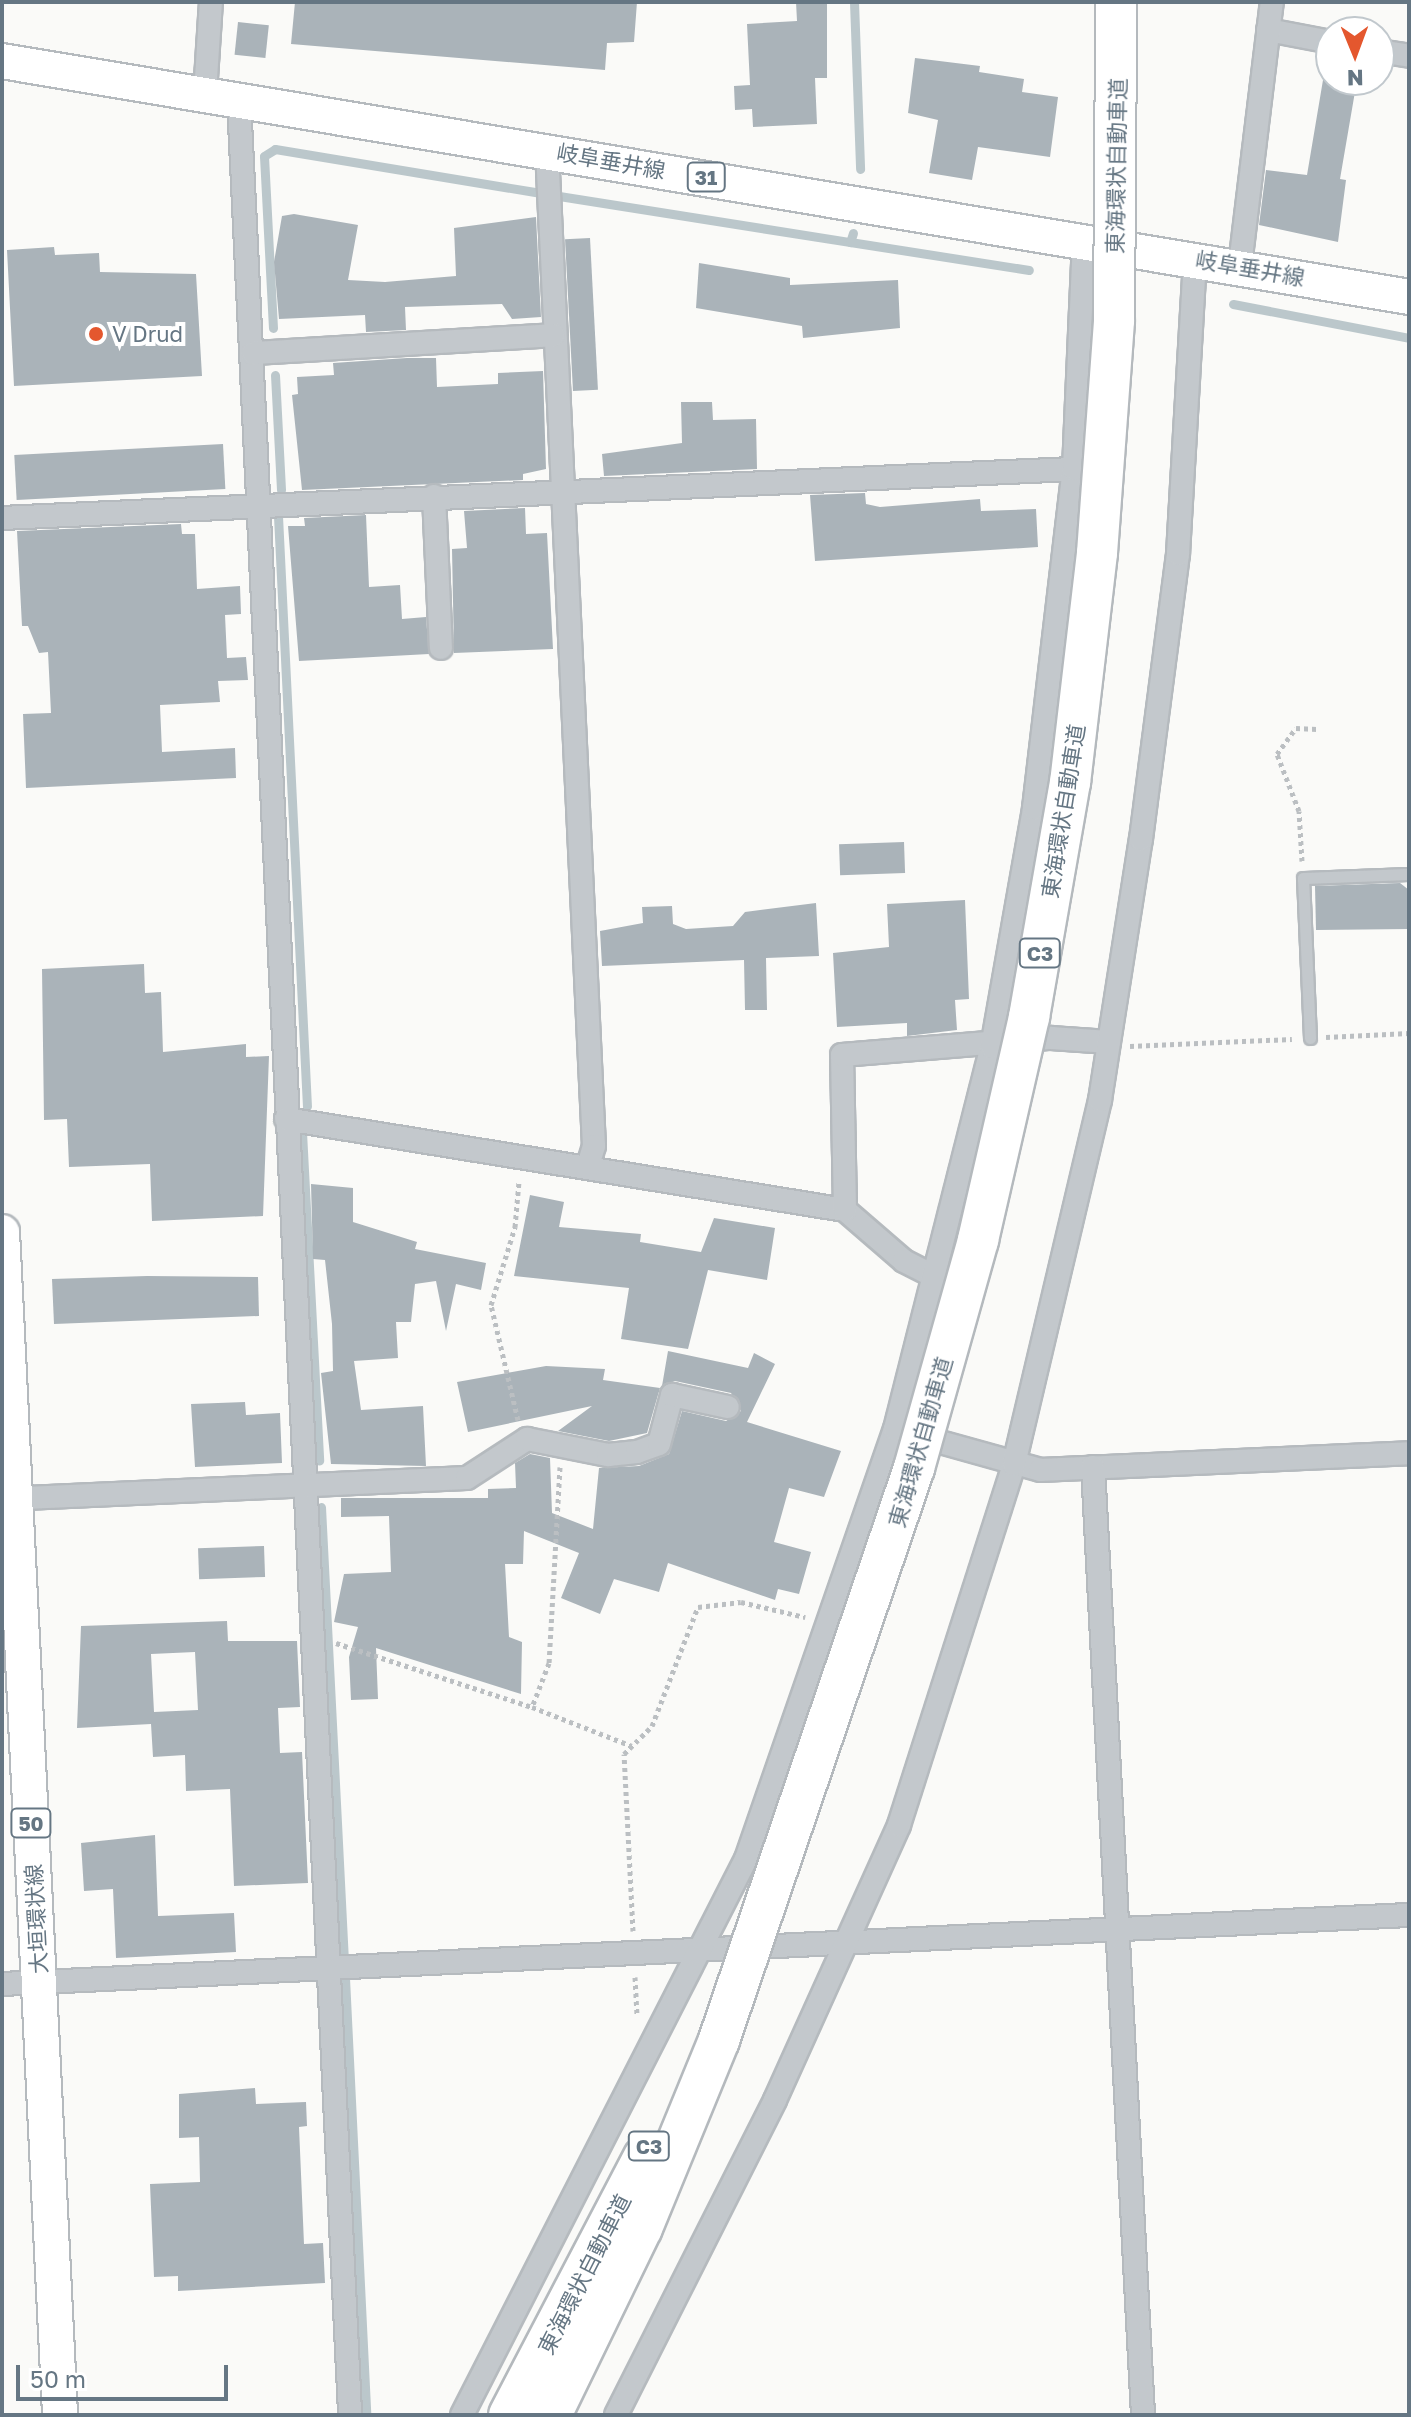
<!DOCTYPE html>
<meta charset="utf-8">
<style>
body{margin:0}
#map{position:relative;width:1411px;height:2417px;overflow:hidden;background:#fafaf8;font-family:"Golos Text","Noto Sans JP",sans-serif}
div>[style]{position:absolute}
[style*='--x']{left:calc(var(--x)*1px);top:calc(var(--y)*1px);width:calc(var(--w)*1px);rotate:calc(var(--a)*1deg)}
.stream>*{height:9px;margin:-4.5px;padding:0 4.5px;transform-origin:4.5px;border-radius:4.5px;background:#bbc7cb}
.building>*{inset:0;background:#aab3b9;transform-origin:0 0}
.path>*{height:5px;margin-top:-2.5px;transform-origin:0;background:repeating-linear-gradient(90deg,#bbbfc2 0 4px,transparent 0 8px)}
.roads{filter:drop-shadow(2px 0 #b5babe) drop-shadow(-2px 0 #b5babe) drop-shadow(0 2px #b5babe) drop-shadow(0 -2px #b5babe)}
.lane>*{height:11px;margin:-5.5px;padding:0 5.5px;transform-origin:5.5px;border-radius:5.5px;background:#c3c8cc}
.street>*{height:22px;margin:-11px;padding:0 11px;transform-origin:11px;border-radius:11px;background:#c3c8cc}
.primary>*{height:34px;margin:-17px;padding:0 17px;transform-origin:17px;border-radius:17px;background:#fff}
.bridges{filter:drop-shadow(2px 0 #b4b9bd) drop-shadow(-2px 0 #b4b9bd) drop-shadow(0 2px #b4b9bd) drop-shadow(0 -2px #b4b9bd)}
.highway-bridge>*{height:40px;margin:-20px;padding:0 20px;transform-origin:20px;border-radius:20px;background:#fff}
.dots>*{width:22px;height:22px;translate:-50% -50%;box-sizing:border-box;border:4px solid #fff;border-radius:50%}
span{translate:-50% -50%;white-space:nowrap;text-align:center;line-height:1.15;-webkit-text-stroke:8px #fff;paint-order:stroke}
.shield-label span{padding:2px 6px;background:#fff;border:2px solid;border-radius:6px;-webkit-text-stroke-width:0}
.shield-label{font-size:20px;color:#657683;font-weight:700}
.street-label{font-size:22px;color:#657683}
.poi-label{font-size:22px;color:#657683}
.left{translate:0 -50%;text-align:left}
.frame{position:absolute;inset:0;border:4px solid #657683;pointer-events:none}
.north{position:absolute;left:1315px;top:16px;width:80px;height:80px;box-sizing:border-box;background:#fff;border:2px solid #c1c8cd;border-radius:50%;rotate:179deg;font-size:22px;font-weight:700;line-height:32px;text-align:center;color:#657683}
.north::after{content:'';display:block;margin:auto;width:28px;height:36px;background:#e4572e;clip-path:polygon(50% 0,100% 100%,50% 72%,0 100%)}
.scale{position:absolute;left:16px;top:2365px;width:212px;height:36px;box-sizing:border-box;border:4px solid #657683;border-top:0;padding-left:10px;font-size:24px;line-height:28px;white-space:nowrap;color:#657683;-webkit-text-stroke:6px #fff;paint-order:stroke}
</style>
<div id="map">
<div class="stream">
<div style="--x:854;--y:2;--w:167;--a:87.9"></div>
<div style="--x:559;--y:196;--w:295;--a:9"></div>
<div style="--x:853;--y:233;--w:9;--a:108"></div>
<div style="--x:850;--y:242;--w:181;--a:8.9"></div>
<div style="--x:1233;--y:304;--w:179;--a:10.9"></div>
<div style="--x:273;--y:328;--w:172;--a:-93"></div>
<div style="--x:264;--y:156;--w:13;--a:-32"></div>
<div style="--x:275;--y:149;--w:265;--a:9.4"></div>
<div style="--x:275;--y:375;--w:115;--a:87"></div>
<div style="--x:278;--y:516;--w:591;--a:87.19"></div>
<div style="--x:302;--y:1132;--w:329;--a:87"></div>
<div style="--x:321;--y:1507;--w:450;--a:87.1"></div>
<div style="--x:345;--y:1978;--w:438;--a:87.2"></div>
</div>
<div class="building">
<div style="clip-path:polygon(295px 2px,637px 2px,634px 42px,607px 43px,605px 70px,291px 44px)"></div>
<div style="clip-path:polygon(796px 2px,827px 2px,827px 78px,815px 78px,817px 124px,753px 127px,752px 109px,735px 110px,734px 86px,750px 85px,747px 24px,797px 21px)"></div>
<div style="left:238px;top:22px;width:31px;height:33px;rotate:6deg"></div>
<div style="clip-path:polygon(915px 58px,980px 66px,979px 72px,1024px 79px,1022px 92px,1058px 97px,1050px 157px,978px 147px,972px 180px,929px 173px,938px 120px,908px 113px)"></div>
<div style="clip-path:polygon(1323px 80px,1357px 80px,1340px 179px,1346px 180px,1338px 242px,1259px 225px,1266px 170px,1307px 175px)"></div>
<div style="clip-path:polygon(294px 214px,358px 225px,348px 280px,385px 282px,456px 276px,454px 228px,536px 217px,541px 317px,512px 319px,502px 304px,405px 307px,406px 330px,366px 332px,365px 315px,279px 319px,274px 262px,282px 216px)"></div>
<div style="left:590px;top:238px;width:152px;height:25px;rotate:87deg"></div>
<div style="clip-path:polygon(54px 247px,55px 255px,99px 253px,100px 272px,196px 274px,202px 376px,14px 386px,7px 250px)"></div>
<div style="clip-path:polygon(699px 263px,790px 278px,790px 285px,898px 280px,900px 328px,803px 338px,802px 326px,696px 308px)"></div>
<div style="clip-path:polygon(407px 358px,436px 358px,437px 387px,498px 384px,498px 373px,543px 371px,546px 469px,523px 474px,523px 480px,302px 490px,292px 395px,298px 394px,297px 377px,334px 375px,333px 363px)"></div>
<div style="clip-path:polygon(681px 402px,712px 402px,713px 420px,756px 419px,757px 469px,604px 476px,602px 454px,682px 443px)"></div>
<div style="left:223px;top:444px;width:45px;height:209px;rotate:87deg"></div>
<div style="clip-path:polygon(865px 493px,866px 504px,880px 507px,980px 499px,981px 511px,1036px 509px,1038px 547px,815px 561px,810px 495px)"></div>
<div style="clip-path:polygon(525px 508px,526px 534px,547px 533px,553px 649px,454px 653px,452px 549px,467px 548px,464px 511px)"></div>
<div style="clip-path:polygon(366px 515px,369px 587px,400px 585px,402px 619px,426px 617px,429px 654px,299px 661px,288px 526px,305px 526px,304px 518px)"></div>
<div style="clip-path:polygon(181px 524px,182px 534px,195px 534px,197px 589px,240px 586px,241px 614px,225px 615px,227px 658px,246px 657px,248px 680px,218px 681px,220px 702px,160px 705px,162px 752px,235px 748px,236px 778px,26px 788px,23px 714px,51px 713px,48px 652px,39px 653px,28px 626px,22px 626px,17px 531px)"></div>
<div style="left:904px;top:842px;width:31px;height:65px;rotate:88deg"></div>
<div style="clip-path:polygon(1400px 883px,1409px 890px,1409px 929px,1316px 930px,1315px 886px)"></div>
<div style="clip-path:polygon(965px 900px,969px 999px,955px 1000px,957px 1030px,907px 1036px,907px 1023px,837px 1027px,833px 953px,889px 947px,887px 904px)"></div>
<div style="clip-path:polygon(816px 903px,819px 956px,766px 958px,767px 1010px,745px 1010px,744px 960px,602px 966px,600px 931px,643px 923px,642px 907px,672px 906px,673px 924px,686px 929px,733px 926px,745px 912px)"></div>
<div style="clip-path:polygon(144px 964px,145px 993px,161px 992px,163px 1052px,246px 1044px,246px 1057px,269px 1056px,263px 1216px,152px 1221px,150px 1164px,69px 1167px,67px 1119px,44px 1120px,42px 969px)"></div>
<div style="clip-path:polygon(311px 1184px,353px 1188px,353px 1222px,417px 1242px,415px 1249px,486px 1263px,481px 1290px,456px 1284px,446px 1331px,436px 1281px,415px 1284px,411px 1322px,396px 1322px,398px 1358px,354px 1361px,361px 1410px,423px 1406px,426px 1466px,331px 1464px,321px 1373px,333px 1371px,332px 1324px,325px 1260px,313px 1259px)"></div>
<div style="clip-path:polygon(530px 1195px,564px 1202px,559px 1227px,641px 1234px,640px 1242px,701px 1252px,714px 1218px,775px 1228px,767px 1280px,708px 1270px,688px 1349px,621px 1339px,629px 1288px,514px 1276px)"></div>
<div style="clip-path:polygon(147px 1276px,258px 1277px,259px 1316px,54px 1324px,52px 1279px)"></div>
<div style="clip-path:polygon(668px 1351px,748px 1368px,754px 1353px,775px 1364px,747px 1422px,841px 1451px,824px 1497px,789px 1488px,774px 1542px,811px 1552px,799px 1594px,778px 1589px,775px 1600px,668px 1563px,659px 1592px,614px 1579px,600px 1614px,561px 1598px,579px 1553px,524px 1531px,523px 1564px,505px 1564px,509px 1637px,522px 1642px,521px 1694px,376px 1648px,378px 1699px,351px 1700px,349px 1657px,358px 1627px,334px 1622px,344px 1574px,391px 1572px,389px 1516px,341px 1517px,341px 1498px,488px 1498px,488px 1489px,516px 1488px,515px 1463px,530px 1454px,550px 1458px,552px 1513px,593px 1529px,599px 1468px,639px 1466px,669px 1454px,682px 1411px,726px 1421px,741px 1411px,731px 1393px,675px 1381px,662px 1386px)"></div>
<div style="clip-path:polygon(546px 1366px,605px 1369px,603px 1380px,660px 1388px,647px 1433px,609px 1441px,558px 1431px,592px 1406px,468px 1432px,457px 1382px)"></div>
<div style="clip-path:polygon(245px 1402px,246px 1415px,280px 1413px,282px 1463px,195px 1467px,191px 1404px)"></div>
<div style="left:264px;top:1546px;width:31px;height:66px;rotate:88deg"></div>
<div style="clip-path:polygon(evenodd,227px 1621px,228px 1641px,297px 1641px,300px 1707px,278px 1708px,280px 1753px,302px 1752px,308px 1883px,234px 1886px,230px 1789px,186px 1791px,185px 1755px,153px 1757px,151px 1724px,77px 1728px,81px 1626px,227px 1621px,195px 1652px,198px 1710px,154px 1712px,151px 1654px,195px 1652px)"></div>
<div style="clip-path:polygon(155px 1835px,158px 1916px,234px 1913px,236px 1952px,116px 1958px,113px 1889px,84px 1891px,81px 1843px)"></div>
<div style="clip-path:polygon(255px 2088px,256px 2104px,306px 2102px,307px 2126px,299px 2127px,304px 2244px,323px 2243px,325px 2283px,178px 2291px,178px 2276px,154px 2277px,150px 2184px,200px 2182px,199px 2137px,179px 2138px,179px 2094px)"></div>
</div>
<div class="path">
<div style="--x:1302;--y:861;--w:50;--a:-93.4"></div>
<div style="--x:1299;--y:811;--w:61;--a:-111.1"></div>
<div style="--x:1277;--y:754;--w:32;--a:-54"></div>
<div style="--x:1296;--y:728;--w:21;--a:3"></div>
<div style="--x:1326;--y:1037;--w:83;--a:-2.8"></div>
<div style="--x:1130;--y:1046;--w:162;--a:-2.5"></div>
<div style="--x:518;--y:1420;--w:118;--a:-103.2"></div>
<div style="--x:491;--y:1305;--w:82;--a:-72.9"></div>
<div style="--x:515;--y:1227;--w:46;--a:-85"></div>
<div style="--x:560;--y:1467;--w:196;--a:93.2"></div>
<div style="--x:549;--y:1663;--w:47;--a:111.1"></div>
<div style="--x:532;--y:1707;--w:107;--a:21.3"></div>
<div style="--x:336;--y:1643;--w:206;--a:18.1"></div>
<div style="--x:633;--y:1931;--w:177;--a:-92.9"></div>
<div style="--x:624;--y:1754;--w:40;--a:-45"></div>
<div style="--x:652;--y:1726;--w:128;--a:-68.9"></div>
<div style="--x:698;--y:1607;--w:43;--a:-6.6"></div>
<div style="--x:741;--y:1602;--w:66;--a:13.2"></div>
<div style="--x:635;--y:1977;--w:38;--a:87"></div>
</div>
<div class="roads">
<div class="lane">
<div style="--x:1310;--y:1038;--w:160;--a:-92.5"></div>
<div style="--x:1303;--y:878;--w:106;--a:-2.2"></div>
</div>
<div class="street">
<div style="--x:1268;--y:30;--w:64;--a:10.8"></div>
<div style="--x:1379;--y:51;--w:30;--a:9"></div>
<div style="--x:205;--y:94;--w:92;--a:-86.3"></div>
<div style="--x:239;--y:101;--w:2317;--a:87.25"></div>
<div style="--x:547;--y:150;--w:997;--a:87.3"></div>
<div style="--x:594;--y:1146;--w:21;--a:107"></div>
<div style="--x:1240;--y:265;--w:265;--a:-83.1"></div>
<div style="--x:253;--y:353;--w:301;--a:-3.4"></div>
<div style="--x:434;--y:496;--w:152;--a:87.4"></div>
<div style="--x:2;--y:518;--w:1073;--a:-2.62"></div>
<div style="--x:286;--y:1119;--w:566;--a:9.25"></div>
<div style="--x:845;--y:1210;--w:78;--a:40.8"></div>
<div style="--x:904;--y:1261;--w:37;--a:27"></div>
<div style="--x:845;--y:1210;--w:155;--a:-91.1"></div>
<div style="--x:842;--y:1055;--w:210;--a:-4.7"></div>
<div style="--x:1051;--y:1038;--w:58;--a:3.9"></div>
<div style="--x:915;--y:1435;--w:130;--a:15.6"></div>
<div style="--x:1040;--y:1470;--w:369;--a:-2.6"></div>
<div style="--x:1093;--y:1467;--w:949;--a:86.98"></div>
<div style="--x:3;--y:1499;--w:464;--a:-2.6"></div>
<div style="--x:467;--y:1478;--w:72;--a:-33"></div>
<div style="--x:527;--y:1439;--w:83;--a:11.2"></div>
<div style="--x:608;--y:1455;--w:29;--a:-6"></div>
<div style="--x:637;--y:1452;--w:23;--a:-20"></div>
<div style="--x:659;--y:1444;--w:51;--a:-75.1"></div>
<div style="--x:672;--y:1395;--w:57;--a:12.1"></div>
<div style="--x:2;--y:1984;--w:1409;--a:-2.81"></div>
<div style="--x:462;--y:2415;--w:624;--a:-62.94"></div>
<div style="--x:746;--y:1859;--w:455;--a:-70.9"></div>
<div style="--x:895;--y:1429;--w:394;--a:-75.8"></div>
<div style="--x:992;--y:1047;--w:243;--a:-80"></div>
<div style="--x:1034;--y:808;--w:341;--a:-83.3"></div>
<div style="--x:1074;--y:469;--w:227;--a:-87.5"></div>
<div style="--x:616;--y:2415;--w:353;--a:-63.2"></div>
<div style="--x:775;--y:2100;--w:302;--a:-65.7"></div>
<div style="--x:899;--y:1825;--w:379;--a:-72.3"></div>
<div style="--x:1014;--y:1464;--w:374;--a:-76.7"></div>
<div style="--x:1100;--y:1100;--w:264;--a:-81.1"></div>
<div style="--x:1141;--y:839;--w:287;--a:-82.6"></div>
<div style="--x:1178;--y:554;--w:296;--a:-86.7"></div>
</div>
<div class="primary">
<div style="--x:2;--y:61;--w:1427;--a:9.52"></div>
<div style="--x:2;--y:1232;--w:1184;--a:87.19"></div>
</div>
</div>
<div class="bridges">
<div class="highway-bridge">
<div style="--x:509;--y:2415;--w:291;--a:-62.4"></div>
<div style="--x:551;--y:2415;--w:208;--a:-64.1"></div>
<div style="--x:642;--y:2228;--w:203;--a:-67.7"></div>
<div style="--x:719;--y:2040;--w:604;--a:-71.18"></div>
<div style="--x:914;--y:1468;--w:237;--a:-74.3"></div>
<div style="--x:978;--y:1240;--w:229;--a:-77.1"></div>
<div style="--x:1029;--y:1017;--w:238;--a:-80.1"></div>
<div style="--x:1070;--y:783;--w:232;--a:-83.3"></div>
<div style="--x:1097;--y:553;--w:234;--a:-85.8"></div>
<div style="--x:1114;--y:320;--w:318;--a:-89.6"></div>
</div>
</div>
<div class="dots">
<div style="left:96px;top:334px;background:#e4572e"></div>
</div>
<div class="shield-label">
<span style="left:706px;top:177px">31</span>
<span style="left:1040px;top:953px">C3</span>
<span style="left:31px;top:1823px">50</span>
<span style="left:649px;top:2146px">C3</span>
</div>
<div class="street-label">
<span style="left:611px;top:161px;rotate:10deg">岐阜垂井線</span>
<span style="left:1116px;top:166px;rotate:-89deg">東海環状自動車道</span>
<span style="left:1250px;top:268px;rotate:10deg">岐阜垂井線</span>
<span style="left:1063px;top:811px;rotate:-81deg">東海環状自動車道</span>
<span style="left:920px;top:1442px;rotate:-74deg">東海環状自動車道</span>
<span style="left:36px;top:1919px;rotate:-93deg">大垣環状線</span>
<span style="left:584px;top:2274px;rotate:-63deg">東海環状自動車道</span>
</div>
<div class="poi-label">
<span class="left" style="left:112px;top:334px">V Drud</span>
</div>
<div class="frame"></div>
<div class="north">N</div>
<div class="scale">50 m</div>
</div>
